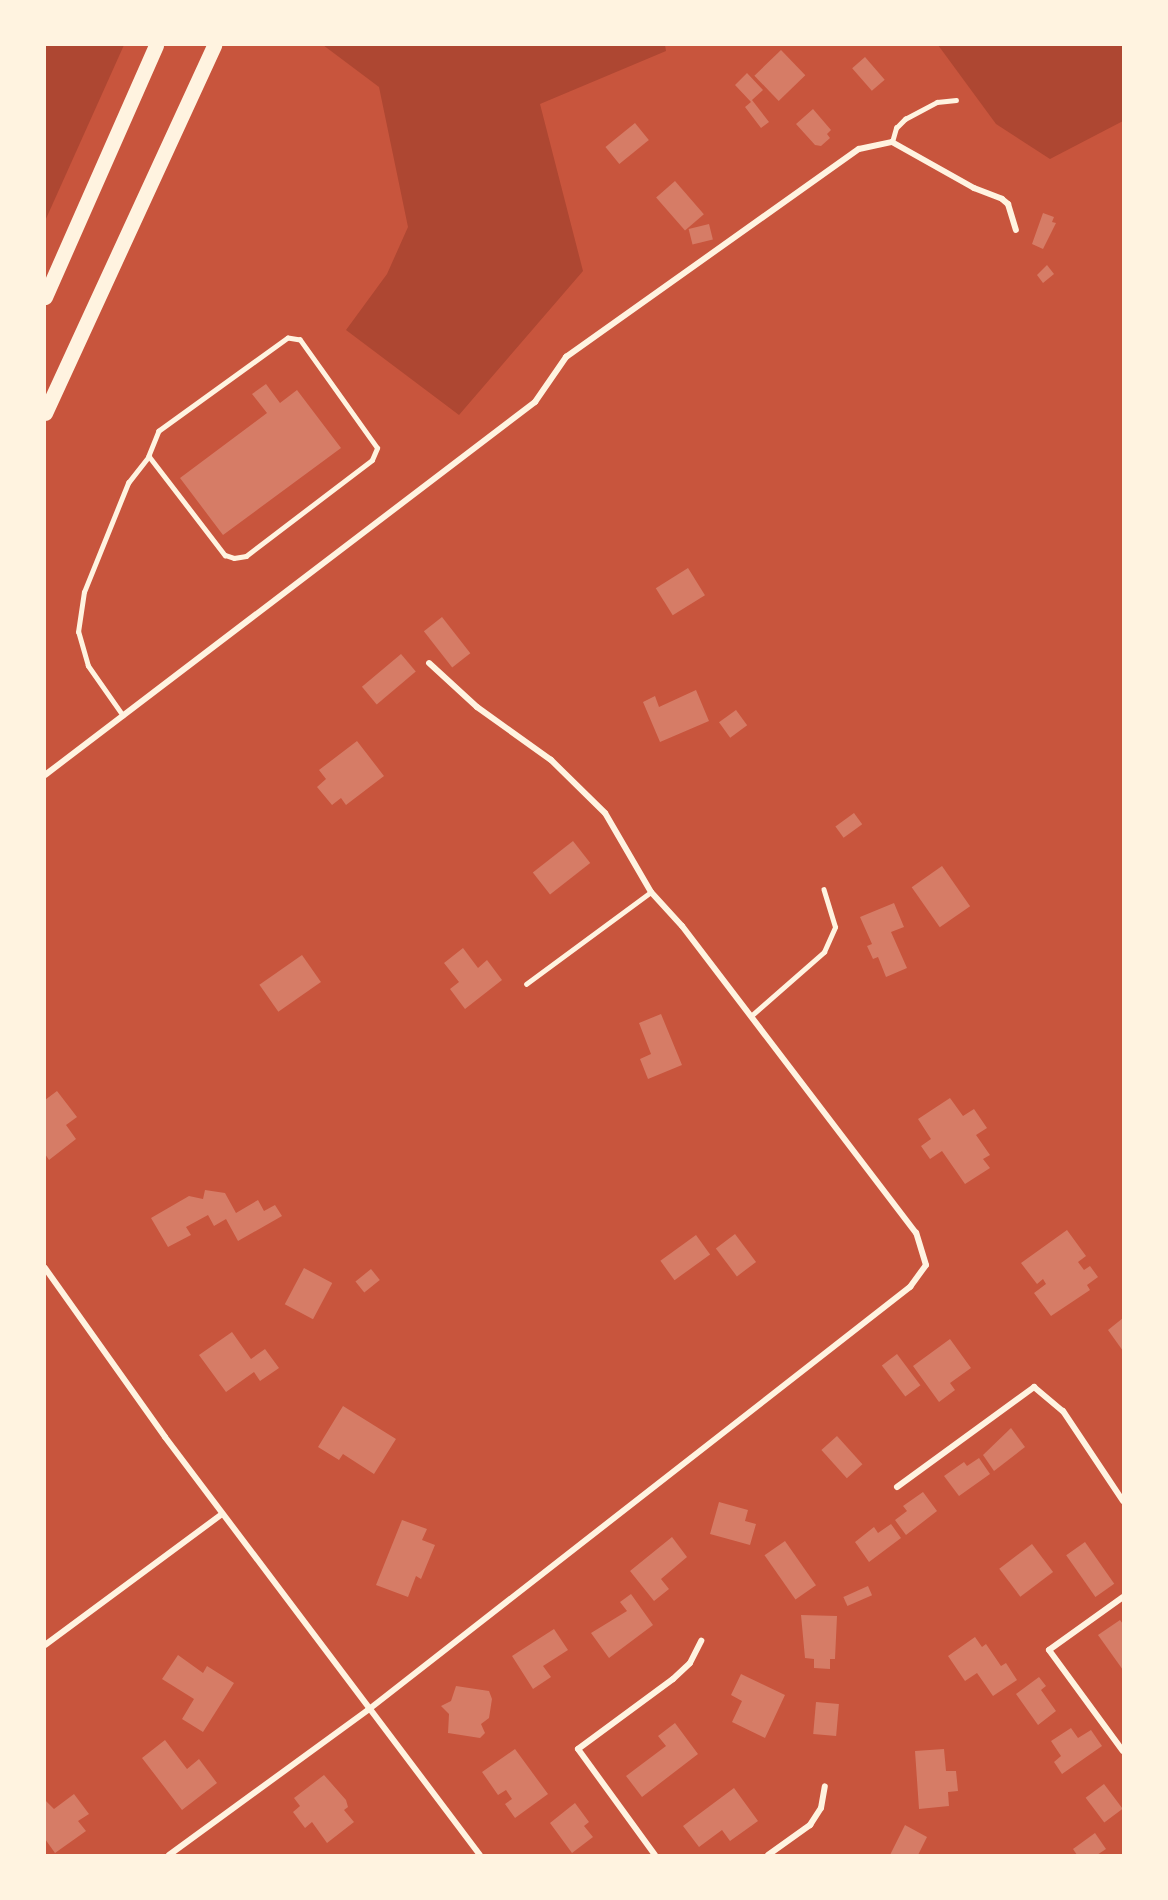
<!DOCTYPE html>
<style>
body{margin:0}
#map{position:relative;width:1168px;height:1900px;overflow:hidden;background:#c8553d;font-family:"PT Sans Narrow",sans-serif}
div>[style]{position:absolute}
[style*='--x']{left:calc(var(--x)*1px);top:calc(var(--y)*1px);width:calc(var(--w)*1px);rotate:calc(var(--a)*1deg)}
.green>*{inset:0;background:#ae4732}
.building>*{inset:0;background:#d67c66;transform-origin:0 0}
.service>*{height:4.5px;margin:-2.25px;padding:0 2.25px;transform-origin:2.25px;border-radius:2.25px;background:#fff3e0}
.minor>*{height:6px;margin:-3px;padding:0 3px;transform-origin:3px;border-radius:3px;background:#fff3e0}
.motorway>*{height:15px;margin:-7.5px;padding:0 7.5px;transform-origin:7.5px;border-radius:7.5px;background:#fff3e0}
span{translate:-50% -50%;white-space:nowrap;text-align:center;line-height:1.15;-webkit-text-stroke:4.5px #fff3e0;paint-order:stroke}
.frame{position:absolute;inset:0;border:46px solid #fff3e0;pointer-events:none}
</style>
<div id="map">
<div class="green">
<div style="clip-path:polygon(45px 45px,124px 45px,45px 221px)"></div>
<div style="clip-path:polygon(323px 45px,665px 45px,666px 51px,540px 104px,583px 271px,459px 415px,346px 330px,387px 274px,408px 227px,379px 87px)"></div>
<div style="clip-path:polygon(938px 45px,1123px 45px,1123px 121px,1050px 159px,996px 124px)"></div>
</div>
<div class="building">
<div style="left:781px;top:50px;width:35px;height:37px;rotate:46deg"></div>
<div style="left:865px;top:57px;width:30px;height:17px;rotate:49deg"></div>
<div style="clip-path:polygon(747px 73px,763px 90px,752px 100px,769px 122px,761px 128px,745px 107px,751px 102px,735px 85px)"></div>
<div style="clip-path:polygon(813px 109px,831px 130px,827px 134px,830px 138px,821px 146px,815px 145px,796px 124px)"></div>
<div style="left:635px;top:123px;width:22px;height:38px;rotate:51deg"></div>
<div style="left:675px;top:181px;width:44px;height:25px;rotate:49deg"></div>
<div style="clip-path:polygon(1043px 213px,1054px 217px,1052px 222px,1056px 223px,1043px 249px,1032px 244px)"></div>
<div style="left:709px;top:224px;width:16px;height:21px;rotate:76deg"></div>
<div style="clip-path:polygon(1047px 265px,1054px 274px,1043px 283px,1037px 275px)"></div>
<div style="clip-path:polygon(266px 384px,280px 403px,297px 390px,341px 448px,223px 535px,180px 478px,267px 413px,252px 394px)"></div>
<div style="left:688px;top:568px;width:32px;height:38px;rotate:58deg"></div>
<div style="left:442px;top:617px;width:46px;height:23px;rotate:52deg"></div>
<div style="left:401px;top:654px;width:23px;height:51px;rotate:50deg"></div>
<div style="clip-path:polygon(696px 690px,709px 721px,660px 742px,643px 702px,655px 696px,659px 707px)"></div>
<div style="left:736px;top:710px;width:19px;height:21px;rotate:54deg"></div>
<div style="clip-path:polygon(357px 741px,384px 776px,346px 805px,341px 798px,332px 805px,317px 787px,326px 779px,319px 770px)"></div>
<div style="left:854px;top:813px;width:14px;height:23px;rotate:54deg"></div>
<div style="left:573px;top:841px;width:28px;height:51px;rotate:52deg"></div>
<div style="left:942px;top:866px;width:49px;height:37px;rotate:55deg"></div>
<div style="clip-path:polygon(894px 903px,904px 927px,891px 932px,907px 968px,886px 977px,878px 957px,873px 959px,867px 946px,872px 944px,860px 917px)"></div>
<div style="clip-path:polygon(463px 948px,478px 968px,487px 960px,502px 980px,465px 1009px,450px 989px,459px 982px,444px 963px)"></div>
<div style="left:302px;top:955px;width:33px;height:52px;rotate:55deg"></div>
<div style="clip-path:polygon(661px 1014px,682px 1065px,648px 1079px,640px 1059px,651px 1054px,639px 1023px)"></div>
<div style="clip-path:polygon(57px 1091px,77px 1117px,66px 1125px,76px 1139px,49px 1160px,45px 1154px,45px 1100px)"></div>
<div style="clip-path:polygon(950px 1098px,963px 1116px,974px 1109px,987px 1128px,976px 1135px,990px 1155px,983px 1159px,990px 1168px,965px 1184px,942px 1151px,930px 1159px,921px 1146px,931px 1139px,918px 1119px)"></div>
<div style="clip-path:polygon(205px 1190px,225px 1193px,236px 1213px,258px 1200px,264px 1211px,275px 1205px,282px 1216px,238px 1241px,226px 1219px,214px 1226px,208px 1215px,186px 1227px,191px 1235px,168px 1247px,151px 1218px,189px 1196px,203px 1199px)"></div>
<div style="clip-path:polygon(1067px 1230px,1086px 1256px,1078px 1262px,1084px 1270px,1090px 1266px,1098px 1277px,1087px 1285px,1090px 1290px,1051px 1316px,1034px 1293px,1046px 1284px,1043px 1279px,1037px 1284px,1021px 1263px)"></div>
<div style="left:735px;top:1234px;width:35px;height:24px;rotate:53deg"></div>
<div style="left:696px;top:1235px;width:24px;height:44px;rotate:54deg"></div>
<div style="left:304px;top:1268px;width:32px;height:41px;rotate:28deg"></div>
<div style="left:371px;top:1269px;width:14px;height:20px;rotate:51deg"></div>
<div style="clip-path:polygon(1123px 1318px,1123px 1351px,1108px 1330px)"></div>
<div style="clip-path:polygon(232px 1332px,251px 1359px,265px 1349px,279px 1368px,260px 1381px,254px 1372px,226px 1392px,199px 1355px)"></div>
<div style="clip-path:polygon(950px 1339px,971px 1368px,950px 1383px,955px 1390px,939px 1402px,913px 1366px)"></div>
<div style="left:897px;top:1354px;width:39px;height:19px;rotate:53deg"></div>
<div style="clip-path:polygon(343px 1406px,396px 1439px,374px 1474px,343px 1454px,339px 1460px,318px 1447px)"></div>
<div style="clip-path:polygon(1011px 1428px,1025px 1447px,994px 1471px,983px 1455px)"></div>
<div style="left:837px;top:1436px;width:38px;height:21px;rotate:48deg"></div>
<div style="clip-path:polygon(979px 1458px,990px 1474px,959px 1496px,944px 1476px,964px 1462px,967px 1466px)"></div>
<div style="clip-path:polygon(923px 1492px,937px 1511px,906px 1535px,895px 1520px,907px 1511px,903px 1506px)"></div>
<div style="clip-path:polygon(719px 1502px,748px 1510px,745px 1521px,756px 1524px,750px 1545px,710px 1534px)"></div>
<div style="clip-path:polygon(402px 1520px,427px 1529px,422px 1540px,435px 1545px,421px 1579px,416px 1576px,408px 1597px,376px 1585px)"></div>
<div style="clip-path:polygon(891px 1524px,901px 1538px,869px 1562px,855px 1542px,874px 1527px,878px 1533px)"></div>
<div style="clip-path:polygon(672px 1537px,687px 1557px,661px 1579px,669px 1589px,654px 1601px,630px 1571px)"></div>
<div style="left:785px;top:1541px;width:54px;height:25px;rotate:55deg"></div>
<div style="left:1085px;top:1542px;width:51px;height:23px;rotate:55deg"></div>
<div style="left:1032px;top:1544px;width:35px;height:41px;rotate:53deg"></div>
<div style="left:868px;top:1586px;width:10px;height:27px;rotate:66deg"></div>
<div style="clip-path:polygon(631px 1594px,653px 1625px,609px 1658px,591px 1633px,627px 1611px,620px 1602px)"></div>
<div style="clip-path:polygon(801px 1615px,837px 1616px,835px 1659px,830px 1659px,830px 1669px,814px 1668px,814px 1659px,805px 1658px)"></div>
<div style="clip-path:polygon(1120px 1620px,1123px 1624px,1123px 1670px,1098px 1635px)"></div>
<div style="clip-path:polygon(554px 1629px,568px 1650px,543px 1666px,551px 1677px,533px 1689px,512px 1656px)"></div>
<div style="clip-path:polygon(975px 1637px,982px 1647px,986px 1644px,1001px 1666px,1006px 1663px,1017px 1680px,993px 1696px,977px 1673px,965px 1681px,948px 1656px)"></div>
<div style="clip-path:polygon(178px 1655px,203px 1673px,207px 1666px,234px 1683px,203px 1732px,182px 1719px,194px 1699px,162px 1679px)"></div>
<div style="clip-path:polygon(741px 1674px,785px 1695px,765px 1738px,732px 1722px,742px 1701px,731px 1695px)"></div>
<div style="clip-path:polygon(1039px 1677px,1046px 1686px,1041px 1690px,1056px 1711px,1038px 1725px,1016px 1694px)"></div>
<div style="clip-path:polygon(456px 1686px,489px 1691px,492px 1699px,489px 1718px,481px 1724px,485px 1733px,480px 1738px,448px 1733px,449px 1714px,441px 1706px,451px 1701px)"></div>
<div style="left:816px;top:1702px;width:23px;height:32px;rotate:5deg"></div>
<div style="clip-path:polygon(675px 1723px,698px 1754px,642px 1797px,626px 1776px,666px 1746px,658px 1736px)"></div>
<div style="clip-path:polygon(1071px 1728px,1078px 1738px,1091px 1730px,1102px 1746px,1062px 1774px,1054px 1762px,1061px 1756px,1051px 1741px)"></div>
<div style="clip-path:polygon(165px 1740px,187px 1769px,199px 1759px,217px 1783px,182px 1810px,142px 1758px)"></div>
<div style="clip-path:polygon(515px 1749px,548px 1794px,515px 1818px,505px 1804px,512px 1799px,506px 1790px,498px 1795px,482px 1772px)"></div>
<div style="clip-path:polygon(944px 1749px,946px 1771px,956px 1771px,958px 1791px,948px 1792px,949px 1806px,919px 1809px,915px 1751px)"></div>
<div style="clip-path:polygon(324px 1775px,346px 1800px,348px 1807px,344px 1810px,354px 1822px,327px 1843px,312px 1822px,305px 1828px,293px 1812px,300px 1806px,294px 1798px)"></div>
<div style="left:1104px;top:1784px;width:31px;height:23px;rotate:53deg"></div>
<div style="clip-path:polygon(734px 1788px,758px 1821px,730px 1841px,722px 1830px,699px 1847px,683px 1826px)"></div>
<div style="clip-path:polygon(74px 1794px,89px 1814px,78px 1821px,86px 1831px,55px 1853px,45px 1839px,45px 1800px,54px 1809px)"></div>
<div style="clip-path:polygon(575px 1803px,589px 1822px,584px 1826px,593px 1837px,572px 1853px,550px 1823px)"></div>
<div style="clip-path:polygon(905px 1825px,927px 1837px,918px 1855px,890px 1855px)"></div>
<div style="clip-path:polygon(1095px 1833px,1106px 1849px,1097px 1855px,1077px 1855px,1073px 1849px)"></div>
</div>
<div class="service">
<div style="--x:892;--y:142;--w:15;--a:-74"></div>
<div style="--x:896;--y:128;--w:13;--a:-45"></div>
<div style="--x:905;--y:119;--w:36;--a:-28"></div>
<div style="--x:937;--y:102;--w:19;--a:-6"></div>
<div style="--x:123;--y:716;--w:61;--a:-125"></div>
<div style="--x:88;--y:666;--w:35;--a:-106"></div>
<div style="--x:78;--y:632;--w:40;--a:-81.5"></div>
<div style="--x:84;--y:592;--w:118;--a:-68"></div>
<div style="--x:128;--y:483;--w:34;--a:-52"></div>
<div style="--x:149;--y:456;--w:125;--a:52.5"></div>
<div style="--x:225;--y:555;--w:9;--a:18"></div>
<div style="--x:234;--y:558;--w:12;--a:-9"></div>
<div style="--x:246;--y:556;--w:158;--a:-37.3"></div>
<div style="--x:372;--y:460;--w:13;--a:-67"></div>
<div style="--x:377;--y:448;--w:133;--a:-125.5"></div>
<div style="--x:300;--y:340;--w:12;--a:-171"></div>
<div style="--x:288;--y:338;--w:159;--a:144.2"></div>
<div style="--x:159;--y:431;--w:27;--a:112"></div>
<div style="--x:526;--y:984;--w:155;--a:-36.4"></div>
<div style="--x:751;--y:1016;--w:97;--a:-41.2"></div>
<div style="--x:824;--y:952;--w:27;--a:-66"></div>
<div style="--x:835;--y:927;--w:39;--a:-107"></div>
</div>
<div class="minor">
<div style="--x:45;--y:775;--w:616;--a:-37.28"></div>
<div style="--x:535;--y:402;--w:55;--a:-55.4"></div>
<div style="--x:566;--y:357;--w:359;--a:-35.4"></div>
<div style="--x:859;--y:149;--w:34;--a:-12"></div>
<div style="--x:892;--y:142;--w:94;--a:29.3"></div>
<div style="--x:974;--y:188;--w:30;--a:21"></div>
<div style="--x:1002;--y:199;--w:8;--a:40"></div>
<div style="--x:1008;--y:204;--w:27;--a:73"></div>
<div style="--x:45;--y:1268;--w:207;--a:54.6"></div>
<div style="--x:165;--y:1437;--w:523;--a:53"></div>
<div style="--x:897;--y:1487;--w:170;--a:-36.1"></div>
<div style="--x:1034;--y:1387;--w:38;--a:40"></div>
<div style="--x:1063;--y:1411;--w:108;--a:56.3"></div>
<div style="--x:1123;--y:1597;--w:91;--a:144.4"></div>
<div style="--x:1049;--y:1650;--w:125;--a:53.8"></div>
<div style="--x:45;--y:1645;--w:220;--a:-36.5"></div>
<div style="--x:169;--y:1855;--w:246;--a:-36.1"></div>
<div style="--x:368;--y:1710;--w:688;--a:-37.97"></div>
<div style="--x:910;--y:1287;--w:27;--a:-54"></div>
<div style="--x:926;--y:1265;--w:34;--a:-107"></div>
<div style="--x:916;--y:1233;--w:386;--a:-127.3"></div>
<div style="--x:682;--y:926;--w:46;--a:-132.4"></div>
<div style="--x:651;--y:892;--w:91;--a:-120.2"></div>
<div style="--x:605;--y:813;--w:76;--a:-135.5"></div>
<div style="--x:551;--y:760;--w:91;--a:-144.4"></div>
<div style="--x:477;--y:707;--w:65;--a:-137.5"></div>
<div style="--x:655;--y:1855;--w:131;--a:-126"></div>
<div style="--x:578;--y:1749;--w:118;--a:-36.4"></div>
<div style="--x:673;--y:1679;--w:23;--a:-43"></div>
<div style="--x:690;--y:1663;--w:25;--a:-63"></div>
<div style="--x:768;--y:1855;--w:52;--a:-35.5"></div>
<div style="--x:810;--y:1825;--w:20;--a:-57"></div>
<div style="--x:821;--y:1808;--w:22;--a:-80"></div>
</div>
<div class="motorway">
<div style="--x:45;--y:297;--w:275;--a:-66.2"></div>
<div style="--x:45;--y:413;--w:405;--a:-65.3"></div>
</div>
<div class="frame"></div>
</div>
